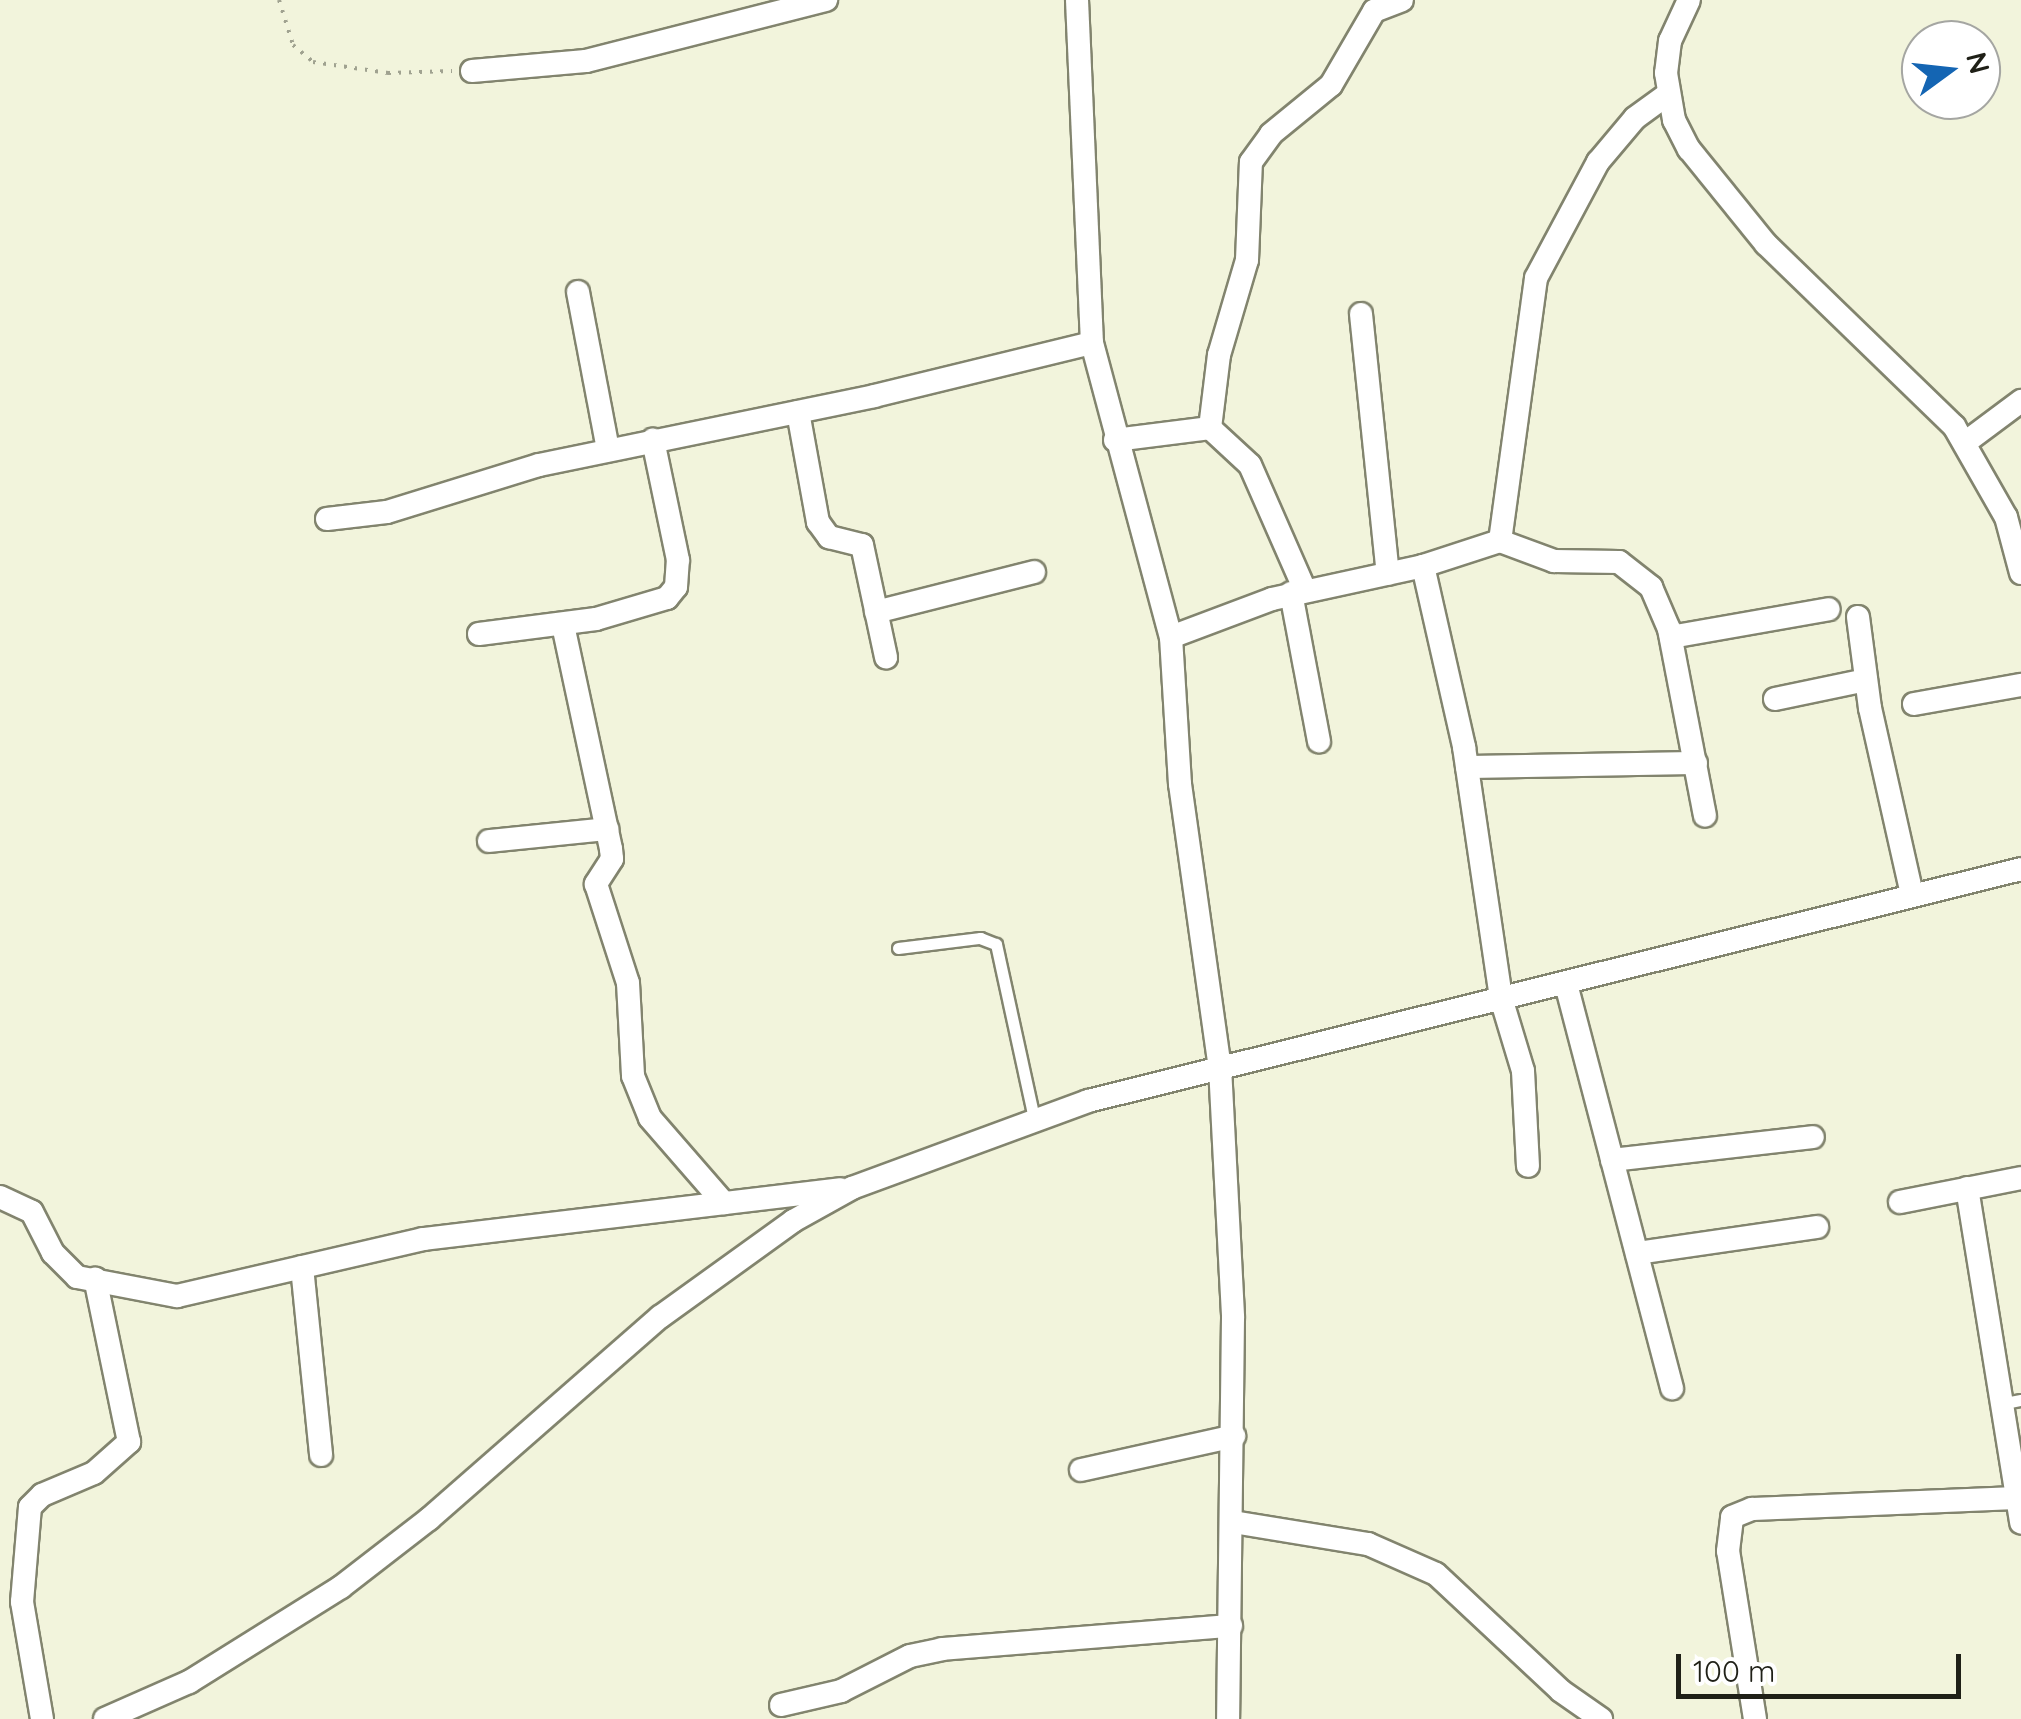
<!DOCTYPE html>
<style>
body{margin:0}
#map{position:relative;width:2021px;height:1719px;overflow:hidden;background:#f2f4dc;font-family:Quicksand,sans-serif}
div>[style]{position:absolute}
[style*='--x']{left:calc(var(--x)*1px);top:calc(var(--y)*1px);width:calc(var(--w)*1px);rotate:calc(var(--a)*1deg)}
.path>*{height:4px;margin-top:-2px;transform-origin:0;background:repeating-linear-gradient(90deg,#a0a290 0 2.5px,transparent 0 10.5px)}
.roads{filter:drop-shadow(2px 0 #82846e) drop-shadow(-2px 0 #82846e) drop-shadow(0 2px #82846e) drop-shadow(0 -2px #82846e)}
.lane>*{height:11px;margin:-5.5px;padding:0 5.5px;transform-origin:5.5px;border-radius:5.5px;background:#fff}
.street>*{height:22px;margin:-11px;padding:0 11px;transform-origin:11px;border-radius:11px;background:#fff}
span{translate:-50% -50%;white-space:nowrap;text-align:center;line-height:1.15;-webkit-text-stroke:10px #fff;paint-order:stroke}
.north{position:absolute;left:1901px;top:20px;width:100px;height:100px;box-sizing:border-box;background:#fff;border:2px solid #a5a6a2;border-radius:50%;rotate:75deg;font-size:28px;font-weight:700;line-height:40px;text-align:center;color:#1f2017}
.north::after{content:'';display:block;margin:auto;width:35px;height:45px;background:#1465b3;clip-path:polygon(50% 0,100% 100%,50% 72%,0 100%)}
.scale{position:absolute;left:1676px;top:1654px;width:285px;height:45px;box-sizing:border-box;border:5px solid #1f2017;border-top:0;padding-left:12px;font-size:30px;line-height:35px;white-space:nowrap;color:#1f2017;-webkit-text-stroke:8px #fff;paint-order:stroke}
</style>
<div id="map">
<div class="path">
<div style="--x:279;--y:0;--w:47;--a:72.7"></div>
<div style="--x:293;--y:45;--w:26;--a:40"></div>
<div style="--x:313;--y:62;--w:76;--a:8.3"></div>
<div style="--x:388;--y:73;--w:64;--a:-1.8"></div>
</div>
<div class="roads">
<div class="lane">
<div style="--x:898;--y:948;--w:83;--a:-7"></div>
<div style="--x:980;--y:938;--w:17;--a:21"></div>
<div style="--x:996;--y:944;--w:179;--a:77.7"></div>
<div style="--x:2005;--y:1403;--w:16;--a:-11"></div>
</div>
<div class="street">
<div style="--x:1077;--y:0;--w:343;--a:87.5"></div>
<div style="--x:1092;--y:343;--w:304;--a:75"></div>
<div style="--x:1171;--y:637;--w:147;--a:86.5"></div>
<div style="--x:1180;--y:784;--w:286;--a:82"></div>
<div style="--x:1220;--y:1067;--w:251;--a:87"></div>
<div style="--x:1233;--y:1318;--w:401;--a:90.7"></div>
<div style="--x:1689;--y:0;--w:45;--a:114.9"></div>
<div style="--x:1670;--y:41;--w:32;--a:97"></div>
<div style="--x:1666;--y:73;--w:48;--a:80.3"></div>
<div style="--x:1674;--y:120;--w:33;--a:63"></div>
<div style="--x:1689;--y:149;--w:122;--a:51"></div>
<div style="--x:1766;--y:244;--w:262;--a:44.1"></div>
<div style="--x:1954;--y:426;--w:105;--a:60.3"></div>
<div style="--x:2006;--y:517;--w:58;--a:75"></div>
<div style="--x:472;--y:71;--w:114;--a:-5"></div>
<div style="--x:586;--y:61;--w:248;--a:-14.3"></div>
<div style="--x:578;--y:292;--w:161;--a:79.2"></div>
<div style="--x:1361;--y:314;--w:261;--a:84.1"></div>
<div style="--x:798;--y:412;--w:112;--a:79.7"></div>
<div style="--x:818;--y:522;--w:19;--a:54"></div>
<div style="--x:829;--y:537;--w:34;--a:14"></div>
<div style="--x:862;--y:545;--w:115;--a:77.9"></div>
<div style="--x:1210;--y:428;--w:54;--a:42.8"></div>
<div style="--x:1250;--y:465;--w:137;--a:66.3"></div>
<div style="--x:1115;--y:440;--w:96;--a:-7.2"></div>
<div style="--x:1210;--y:428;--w:74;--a:-83"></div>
<div style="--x:1219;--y:355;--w:99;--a:-73.6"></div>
<div style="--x:1247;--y:260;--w:98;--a:-87.7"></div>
<div style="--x:1251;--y:162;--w:34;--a:-54"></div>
<div style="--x:1271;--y:134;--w:77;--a:-39.2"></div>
<div style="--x:1331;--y:85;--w:86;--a:-59.8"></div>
<div style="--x:1374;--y:11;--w:30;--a:-21"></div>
<div style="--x:1966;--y:442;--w:69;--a:-36.7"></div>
<div style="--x:327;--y:519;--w:60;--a:-6.7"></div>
<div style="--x:387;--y:512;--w:159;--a:-17.2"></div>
<div style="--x:539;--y:465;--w:342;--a:-11.6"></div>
<div style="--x:874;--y:396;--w:224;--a:-13.7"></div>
<div style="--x:1500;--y:541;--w:58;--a:20.3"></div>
<div style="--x:1554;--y:561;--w:65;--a:0.9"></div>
<div style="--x:1619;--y:562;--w:41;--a:38"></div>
<div style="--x:1651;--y:587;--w:46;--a:66.8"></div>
<div style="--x:1669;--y:629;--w:190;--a:79.1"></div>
<div style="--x:1423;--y:566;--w:186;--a:77.2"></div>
<div style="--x:1464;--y:747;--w:254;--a:81.6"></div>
<div style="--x:1501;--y:998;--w:76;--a:73.2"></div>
<div style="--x:1523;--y:1071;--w:95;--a:87"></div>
<div style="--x:1291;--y:593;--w:151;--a:79.3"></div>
<div style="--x:876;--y:612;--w:163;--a:-14.2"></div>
<div style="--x:1858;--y:617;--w:92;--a:82.5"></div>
<div style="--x:1870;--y:708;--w:192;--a:77.3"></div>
<div style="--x:563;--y:625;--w:229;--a:77.9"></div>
<div style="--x:611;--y:849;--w:10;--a:84"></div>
<div style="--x:612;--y:859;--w:30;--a:123"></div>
<div style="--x:596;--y:884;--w:104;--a:72.1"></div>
<div style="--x:628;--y:983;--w:93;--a:86.9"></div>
<div style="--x:633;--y:1076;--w:45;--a:68"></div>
<div style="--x:650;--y:1118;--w:113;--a:49"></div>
<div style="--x:479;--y:634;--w:118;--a:-7.3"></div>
<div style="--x:596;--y:619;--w:74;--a:-16.5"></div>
<div style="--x:667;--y:598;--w:14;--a:-51"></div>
<div style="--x:676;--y:587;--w:27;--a:-86"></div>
<div style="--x:678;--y:560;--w:123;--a:-101.8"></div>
<div style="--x:1171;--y:637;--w:108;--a:-20.6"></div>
<div style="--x:1272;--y:599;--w:155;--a:-12.3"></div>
<div style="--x:1423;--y:566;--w:81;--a:-18"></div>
<div style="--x:1500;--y:541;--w:265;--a:-82.2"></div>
<div style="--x:1536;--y:278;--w:132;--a:-61.9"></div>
<div style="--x:1598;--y:162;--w:57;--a:-49.9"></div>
<div style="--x:1635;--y:118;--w:41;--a:-36"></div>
<div style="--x:1671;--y:637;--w:160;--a:-10"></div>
<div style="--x:1775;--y:699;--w:93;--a:-11.8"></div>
<div style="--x:1914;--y:704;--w:109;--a:-10.1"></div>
<div style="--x:1467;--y:767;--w:229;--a:-1"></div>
<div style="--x:489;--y:841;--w:119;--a:-5.8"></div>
<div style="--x:1566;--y:984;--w:418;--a:75.3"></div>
<div style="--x:1612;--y:1160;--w:202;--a:-6.5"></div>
<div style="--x:1967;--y:1188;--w:339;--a:80.8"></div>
<div style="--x:0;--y:1197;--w:35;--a:25"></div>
<div style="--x:32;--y:1212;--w:46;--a:62.9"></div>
<div style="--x:53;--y:1253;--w:34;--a:45"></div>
<div style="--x:77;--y:1277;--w:102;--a:10.8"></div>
<div style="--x:177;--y:1296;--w:253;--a:-13"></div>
<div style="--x:423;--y:1239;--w:420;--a:-6.8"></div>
<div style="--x:1900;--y:1202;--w:123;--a:-11.2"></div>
<div style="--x:1637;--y:1253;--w:182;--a:-8.2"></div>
<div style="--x:302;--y:1267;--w:189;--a:84.2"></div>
<div style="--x:1081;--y:1470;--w:157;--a:-12.5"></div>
<div style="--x:1233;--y:1522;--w:137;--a:9.3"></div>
<div style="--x:1368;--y:1544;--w:74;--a:23.8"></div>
<div style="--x:1436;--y:1574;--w:171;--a:43.1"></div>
<div style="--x:1561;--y:1691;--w:49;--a:35"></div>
<div style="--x:781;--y:1705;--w:62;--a:-13.1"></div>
<div style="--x:841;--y:1691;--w:77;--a:-26.9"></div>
<div style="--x:910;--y:1656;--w:33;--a:-12"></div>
<div style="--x:942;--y:1649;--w:290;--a:-4.6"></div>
<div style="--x:42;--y:1719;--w:119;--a:-99.7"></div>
<div style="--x:22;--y:1602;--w:95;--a:-85.2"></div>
<div style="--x:30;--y:1507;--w:17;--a:-45"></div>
<div style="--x:42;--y:1495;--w:56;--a:-22.9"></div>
<div style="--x:94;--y:1473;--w:47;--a:-41.5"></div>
<div style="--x:129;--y:1442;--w:167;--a:-101.7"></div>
<div style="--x:105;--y:1719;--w:92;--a:-23.8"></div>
<div style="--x:189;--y:1682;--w:179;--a:-32"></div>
<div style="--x:341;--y:1587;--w:111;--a:-37.7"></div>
<div style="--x:429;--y:1519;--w:307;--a:-41.2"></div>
<div style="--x:660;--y:1317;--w:164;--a:-35.8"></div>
<div style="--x:793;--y:1221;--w:68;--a:-29.2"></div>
<div style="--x:852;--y:1188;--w:252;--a:-20.2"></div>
<div style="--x:1088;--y:1101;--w:961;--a:-13.96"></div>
<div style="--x:1755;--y:1719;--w:170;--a:-99.1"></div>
<div style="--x:1728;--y:1551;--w:34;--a:-83"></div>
<div style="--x:1732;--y:1517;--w:22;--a:-22"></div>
<div style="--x:1752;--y:1509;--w:265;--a:-2.4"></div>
</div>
</div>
<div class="north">N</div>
<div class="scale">100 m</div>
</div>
